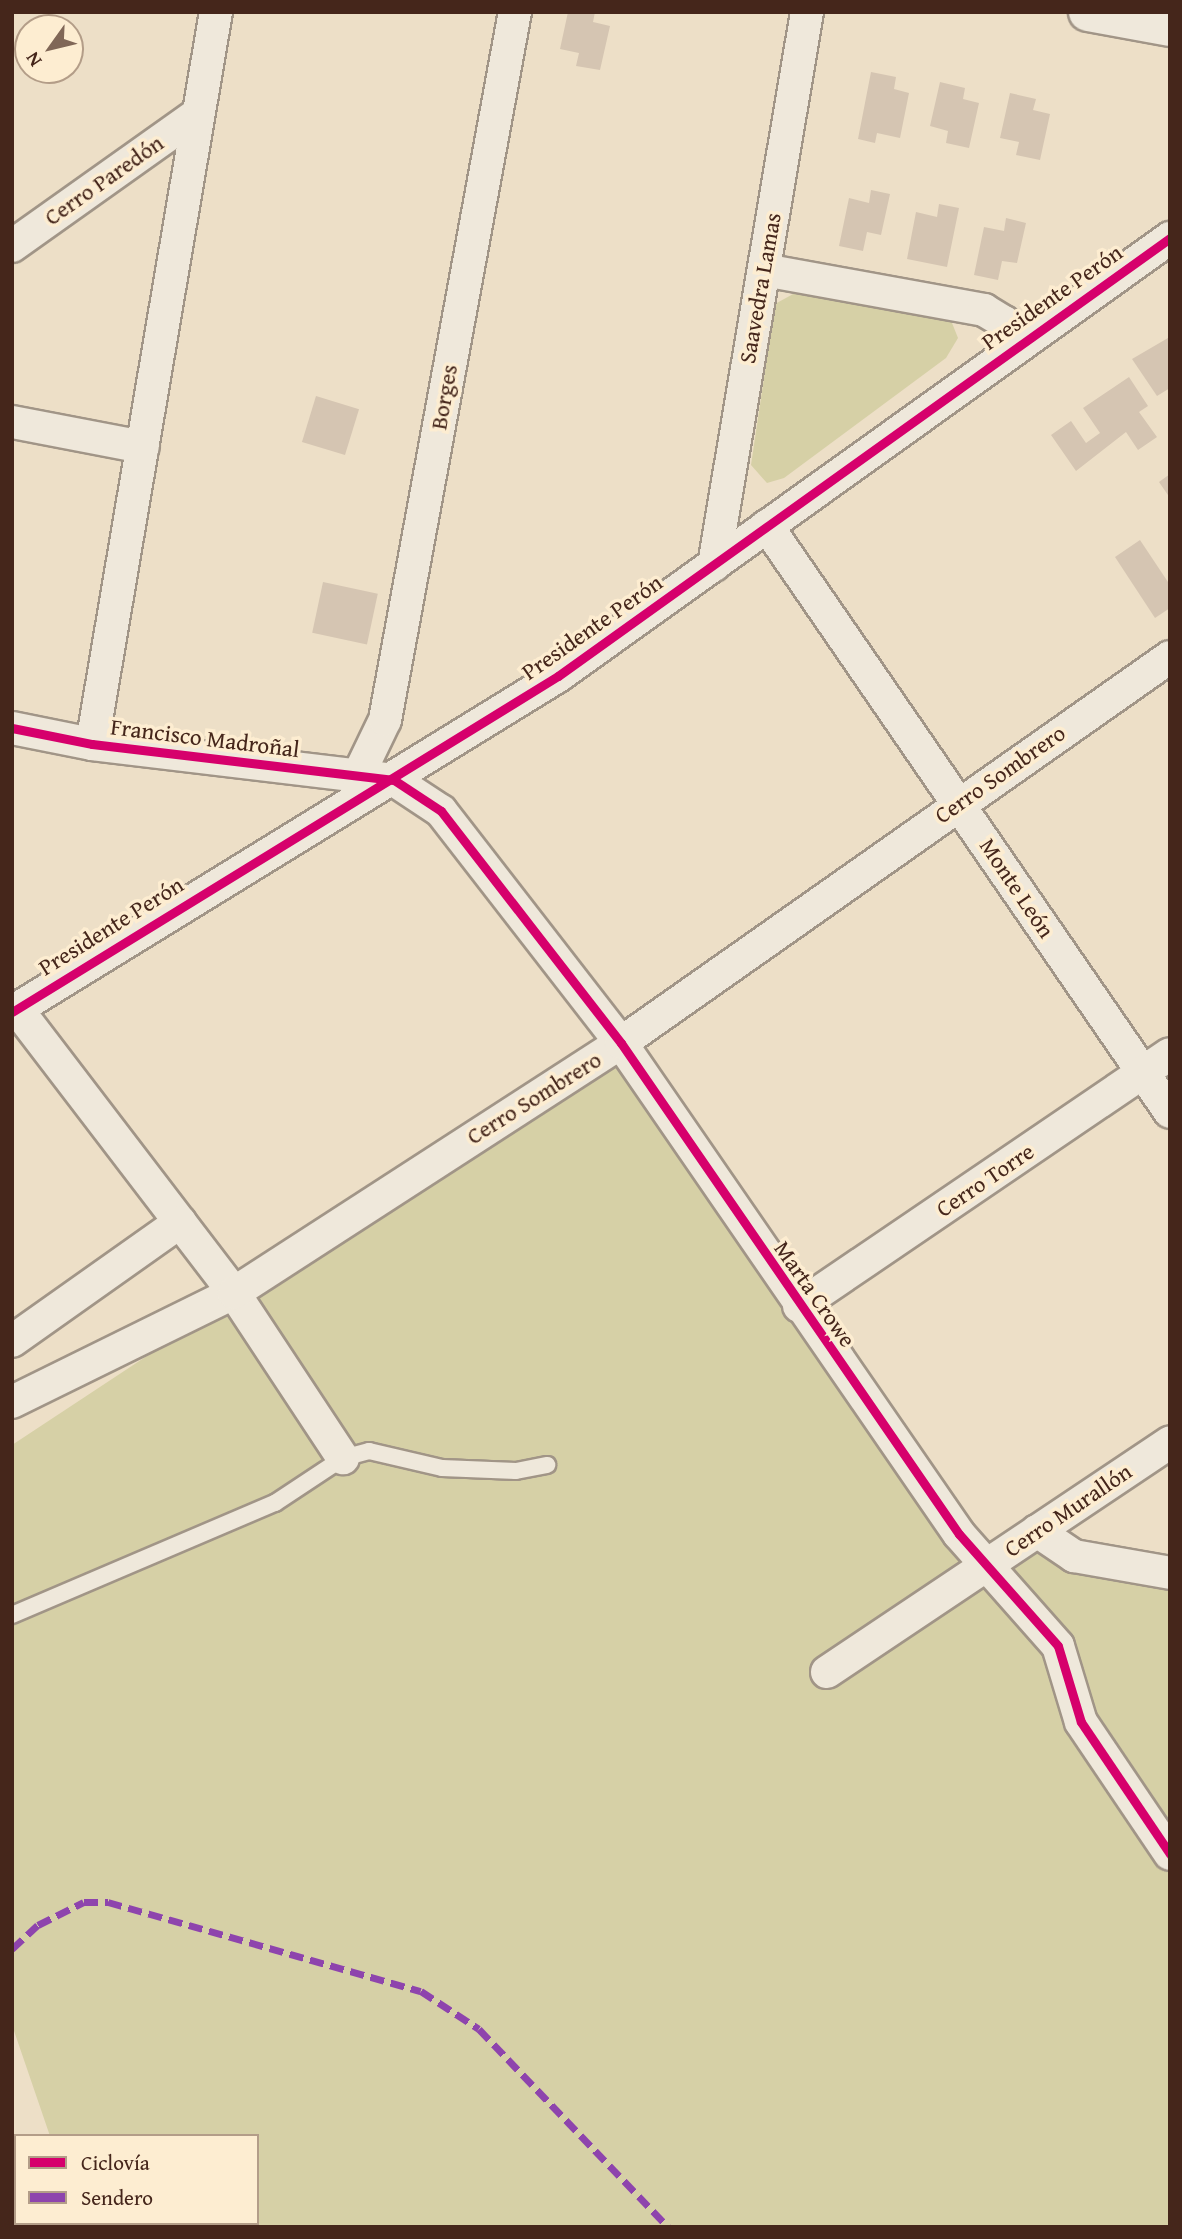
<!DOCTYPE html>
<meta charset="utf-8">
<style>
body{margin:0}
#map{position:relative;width:1182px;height:2239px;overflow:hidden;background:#eddfc7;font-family:"Gentium Book Plus",serif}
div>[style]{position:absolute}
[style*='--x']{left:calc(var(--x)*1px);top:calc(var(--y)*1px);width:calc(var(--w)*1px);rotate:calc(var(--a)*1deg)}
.green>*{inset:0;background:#d6d0a6}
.building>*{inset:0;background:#d5c5b2;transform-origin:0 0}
.roads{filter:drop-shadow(2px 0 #a19587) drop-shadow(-2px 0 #a19587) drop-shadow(0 2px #a19587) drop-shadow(0 -2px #a19587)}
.lane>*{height:16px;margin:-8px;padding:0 8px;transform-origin:8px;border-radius:8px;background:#efe8db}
.street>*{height:32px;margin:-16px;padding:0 16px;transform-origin:16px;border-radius:16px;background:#efe8db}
.secondary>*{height:38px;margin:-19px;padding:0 19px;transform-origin:19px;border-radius:19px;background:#efe8db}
.quiet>*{height:7px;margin-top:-3.5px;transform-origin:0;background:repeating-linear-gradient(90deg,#8e44ad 0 14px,transparent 0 21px)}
.cycleway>*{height:9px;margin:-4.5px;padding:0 4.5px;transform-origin:4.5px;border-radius:4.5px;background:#d6006c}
span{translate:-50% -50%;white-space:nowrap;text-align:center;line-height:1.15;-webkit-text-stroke:7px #fdedd1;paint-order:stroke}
.street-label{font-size:23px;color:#45261b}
.frame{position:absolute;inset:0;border:14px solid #45261b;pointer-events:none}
.legend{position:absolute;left:14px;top:2134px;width:245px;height:91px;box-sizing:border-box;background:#fdedd1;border:2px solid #b39d88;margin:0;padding:9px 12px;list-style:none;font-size:21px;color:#45261b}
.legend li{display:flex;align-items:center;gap:14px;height:35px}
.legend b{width:35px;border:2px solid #b39d88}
.north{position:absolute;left:14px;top:14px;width:70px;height:70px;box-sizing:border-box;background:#fdedd1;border:2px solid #b39d88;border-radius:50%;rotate:236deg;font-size:19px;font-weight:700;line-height:28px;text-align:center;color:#45261b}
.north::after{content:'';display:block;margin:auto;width:24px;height:32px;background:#806757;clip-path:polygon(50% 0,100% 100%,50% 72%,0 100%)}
</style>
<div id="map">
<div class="green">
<div style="clip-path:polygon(795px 293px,950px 318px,958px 338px,946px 358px,784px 478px,767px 483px,751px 465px,775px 304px)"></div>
<div style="clip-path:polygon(621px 1043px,959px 1534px,1170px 1575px,1170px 2227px,81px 2227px,257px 2223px,257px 2136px,50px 2136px,12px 2025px,12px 1445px)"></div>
</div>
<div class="building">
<div style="clip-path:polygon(568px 12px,595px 12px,593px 22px,610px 26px,600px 70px,576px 66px,579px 53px,560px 49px)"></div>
<div style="clip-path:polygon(871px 72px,896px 77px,894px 89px,909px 93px,900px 138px,877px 133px,875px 143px,858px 139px)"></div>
<div style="clip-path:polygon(940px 82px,965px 88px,963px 99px,979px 103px,969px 148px,946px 143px,948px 131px,930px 126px)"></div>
<div style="clip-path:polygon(1010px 93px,1036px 99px,1033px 110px,1050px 114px,1040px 160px,1016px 155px,1019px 142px,1000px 138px)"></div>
<div style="clip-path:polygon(871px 190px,890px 194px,881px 235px,867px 232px,863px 251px,839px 246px,849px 198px,869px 203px)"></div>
<div style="clip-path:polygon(939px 204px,959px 208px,947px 267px,907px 259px,916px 212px,937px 217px)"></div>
<div style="clip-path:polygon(1006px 218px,1026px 223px,1017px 263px,1002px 261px,998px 280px,974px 275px,984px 227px,1004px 231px)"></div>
<div style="clip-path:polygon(1168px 338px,1170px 388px,1157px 396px,1132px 359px)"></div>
<div style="clip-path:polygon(1129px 377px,1148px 406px,1139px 412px,1157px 437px,1138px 450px,1126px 432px,1076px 471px,1051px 435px,1071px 421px,1086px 443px,1100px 433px,1083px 408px)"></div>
<div style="left:316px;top:396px;width:45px;height:48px;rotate:17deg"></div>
<div style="clip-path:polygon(1170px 474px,1170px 498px,1159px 482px)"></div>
<div style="clip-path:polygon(1140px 540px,1170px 585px,1170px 608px,1155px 618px,1115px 557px)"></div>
<div style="left:323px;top:582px;width:56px;height:52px;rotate:12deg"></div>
</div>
<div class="roads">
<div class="lane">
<div style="--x:12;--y:1615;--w:286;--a:-23.1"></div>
<div style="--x:275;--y:1503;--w:82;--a:-33.5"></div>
<div style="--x:343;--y:1458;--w:27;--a:-15"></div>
<div style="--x:369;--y:1451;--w:75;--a:13.1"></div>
<div style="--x:442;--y:1468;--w:74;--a:2.3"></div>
<div style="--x:516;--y:1471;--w:32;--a:-11"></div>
</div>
<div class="street">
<div style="--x:12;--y:246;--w:226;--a:-35.4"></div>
<div style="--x:764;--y:270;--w:224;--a:10.3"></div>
<div style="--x:984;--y:310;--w:23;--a:31"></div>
<div style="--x:1004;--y:322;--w:25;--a:56"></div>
<div style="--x:12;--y:422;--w:133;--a:10.8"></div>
<div style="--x:767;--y:526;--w:711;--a:55.48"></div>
<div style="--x:714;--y:565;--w:561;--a:-80.45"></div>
<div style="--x:12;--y:728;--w:82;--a:11.3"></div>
<div style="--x:92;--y:744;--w:304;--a:6.8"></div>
<div style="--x:394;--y:780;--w:56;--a:33.4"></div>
<div style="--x:441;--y:811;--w:294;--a:52.2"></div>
<div style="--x:621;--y:1043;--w:596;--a:55.46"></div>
<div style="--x:959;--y:1534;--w:149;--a:48.5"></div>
<div style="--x:1058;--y:1646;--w:79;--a:73.2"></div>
<div style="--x:1081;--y:1722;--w:159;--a:56"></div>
<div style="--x:92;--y:744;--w:742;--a:-80.39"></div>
<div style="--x:358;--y:776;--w:62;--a:-64.3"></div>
<div style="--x:385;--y:720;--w:720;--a:-79.6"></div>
<div style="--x:17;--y:1009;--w:357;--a:52.6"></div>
<div style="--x:234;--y:1293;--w:198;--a:56.6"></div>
<div style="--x:12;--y:1012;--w:641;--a:-31.61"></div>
<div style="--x:558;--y:676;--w:753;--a:-35.59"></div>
<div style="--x:799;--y:1306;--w:448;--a:-34.2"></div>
<div style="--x:12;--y:1341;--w:206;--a:-35.3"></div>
<div style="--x:12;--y:1402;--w:247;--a:-26.2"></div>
<div style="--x:234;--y:1293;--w:461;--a:-32.9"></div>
<div style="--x:621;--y:1043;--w:671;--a:-35.11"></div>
<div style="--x:1037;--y:1531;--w:45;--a:34"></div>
<div style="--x:1074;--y:1556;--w:97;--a:10"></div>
<div style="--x:827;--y:1672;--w:413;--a:-33.8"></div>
</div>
<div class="secondary">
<div style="--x:1088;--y:12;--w:83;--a:10.4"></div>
</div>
</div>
<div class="quiet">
<div style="--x:12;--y:1949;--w:35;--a:-43"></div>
<div style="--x:38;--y:1925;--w:51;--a:-26.6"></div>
<div style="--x:84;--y:1902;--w:24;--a:0"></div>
<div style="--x:108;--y:1902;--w:325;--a:15.9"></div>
<div style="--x:421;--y:1991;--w:69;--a:33.2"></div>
<div style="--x:479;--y:2029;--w:274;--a:46.3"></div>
</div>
<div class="cycleway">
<div style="--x:12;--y:728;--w:82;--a:11.3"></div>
<div style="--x:92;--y:744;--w:304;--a:6.8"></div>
<div style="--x:394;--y:780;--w:56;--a:33.4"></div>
<div style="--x:441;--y:811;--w:294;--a:52.2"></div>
<div style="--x:621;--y:1043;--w:596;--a:55.46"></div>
<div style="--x:959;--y:1534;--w:149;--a:48.5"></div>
<div style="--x:1058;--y:1646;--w:79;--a:73.2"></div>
<div style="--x:1081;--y:1722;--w:159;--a:56"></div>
<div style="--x:12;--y:1012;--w:641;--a:-31.61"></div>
<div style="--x:558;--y:676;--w:753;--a:-35.59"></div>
</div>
<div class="street-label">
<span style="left:104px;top:180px;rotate:-35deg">Cerro Paredón</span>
<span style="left:760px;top:288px;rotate:-80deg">Saavedra Lamas</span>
<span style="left:1052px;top:297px;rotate:-35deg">Presidente Perón</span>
<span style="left:444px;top:397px;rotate:-80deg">Borges</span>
<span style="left:592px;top:627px;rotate:-35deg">Presidente Perón</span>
<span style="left:205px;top:738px;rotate:7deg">Francisco Madroñal</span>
<span style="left:1000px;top:774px;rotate:-35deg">Cerro Sombrero</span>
<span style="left:1017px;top:888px;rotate:56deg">Monte León</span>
<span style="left:111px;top:926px;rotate:-32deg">Presidente Perón</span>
<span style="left:534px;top:1098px;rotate:-32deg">Cerro Sombrero</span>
<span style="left:985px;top:1180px;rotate:-34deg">Cerro Torre</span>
<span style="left:815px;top:1294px;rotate:55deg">Marta Crowe</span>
<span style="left:1068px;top:1510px;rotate:-34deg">Cerro Murallón</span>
</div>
<div class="frame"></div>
<ul class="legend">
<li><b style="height:9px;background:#d6006c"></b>Ciclovía</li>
<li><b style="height:9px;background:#8e44ad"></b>Sendero</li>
</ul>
<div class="north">N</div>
</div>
